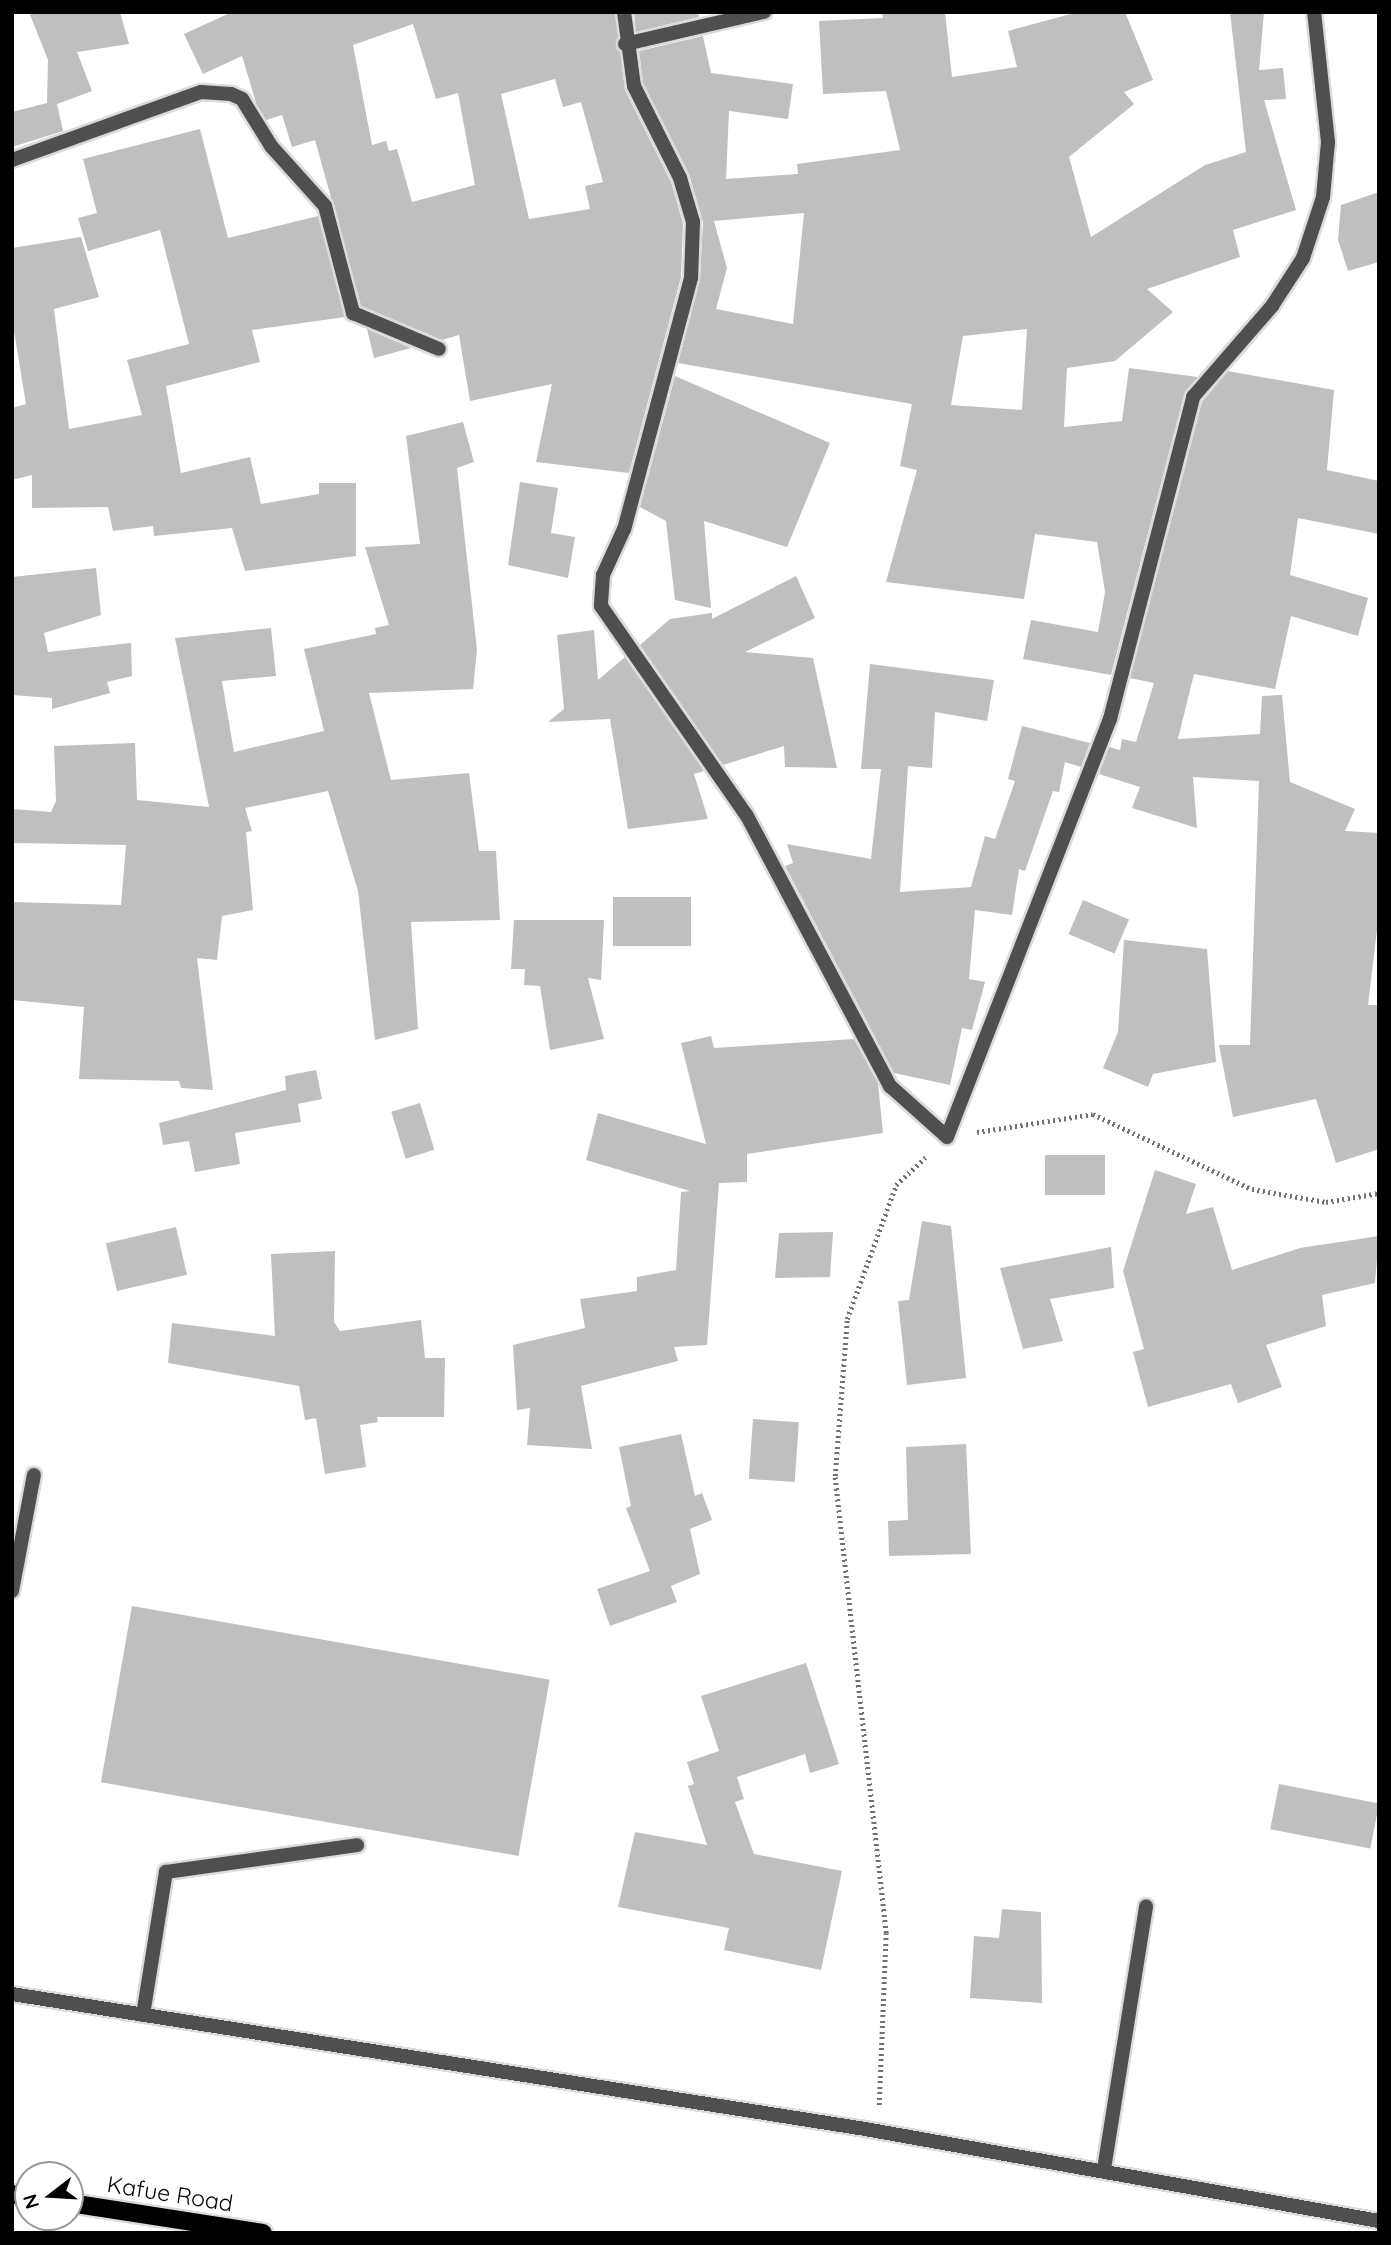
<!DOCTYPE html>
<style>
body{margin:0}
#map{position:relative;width:1391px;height:2245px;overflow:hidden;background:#fff;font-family:Quicksand,sans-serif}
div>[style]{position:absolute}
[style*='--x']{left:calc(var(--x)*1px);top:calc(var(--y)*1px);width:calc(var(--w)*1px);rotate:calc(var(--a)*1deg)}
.building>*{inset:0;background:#bfbfbf;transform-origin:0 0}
.path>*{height:4.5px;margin-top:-2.25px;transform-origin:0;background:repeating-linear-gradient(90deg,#717171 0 2px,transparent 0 5.5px)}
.roads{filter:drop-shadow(2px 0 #dbdbdb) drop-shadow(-2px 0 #dbdbdb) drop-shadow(0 2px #dbdbdb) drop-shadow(0 -2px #dbdbdb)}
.lane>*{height:14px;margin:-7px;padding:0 7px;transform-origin:7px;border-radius:7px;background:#4f4f4f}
.street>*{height:14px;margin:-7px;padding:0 7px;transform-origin:7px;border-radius:7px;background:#4f4f4f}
.primary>*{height:18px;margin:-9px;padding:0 9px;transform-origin:9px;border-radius:9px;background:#000}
span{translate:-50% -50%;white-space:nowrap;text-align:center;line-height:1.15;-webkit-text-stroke:7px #fff;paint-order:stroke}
.street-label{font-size:23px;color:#000}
.frame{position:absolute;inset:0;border:14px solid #000;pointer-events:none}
.north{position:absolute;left:14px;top:2161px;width:70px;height:70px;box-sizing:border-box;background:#fff;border:2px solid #999;border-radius:50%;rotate:253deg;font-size:19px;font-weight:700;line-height:28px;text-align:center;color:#000}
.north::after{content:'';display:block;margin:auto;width:24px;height:32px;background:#000;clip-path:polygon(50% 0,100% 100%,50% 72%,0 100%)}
</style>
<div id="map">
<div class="building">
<div style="clip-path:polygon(29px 12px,120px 12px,129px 44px,77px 52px,92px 91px,57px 104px,63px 131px,12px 147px,12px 112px,47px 103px,48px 60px)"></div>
<div style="clip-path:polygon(evenodd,232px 12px,615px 12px,625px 90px,671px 182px,683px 223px,681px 277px,629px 473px,536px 462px,552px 384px,470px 401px,459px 335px,442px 340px,361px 306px,315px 140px,292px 147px,282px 115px,266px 120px,257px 106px,242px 56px,203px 74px,184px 34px,232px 12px,413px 24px,436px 99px,458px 93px,475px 185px,412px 202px,397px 149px,389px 151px,386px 141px,372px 145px,353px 45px,413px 24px,232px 12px,555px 79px,563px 107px,581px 102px,603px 182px,585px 186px,590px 209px,529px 219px,501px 94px,555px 79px)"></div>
<div style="clip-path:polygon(634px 12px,698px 12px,699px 17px,636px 32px)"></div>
<div style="clip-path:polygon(evenodd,882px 12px,945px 12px,952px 77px,1017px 67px,1008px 31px,1078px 12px,1125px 12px,1153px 80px,1124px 92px,1134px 104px,1069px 157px,1091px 237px,1205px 165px,1246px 152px,1230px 12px,1264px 12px,1259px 70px,1283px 68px,1286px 99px,1264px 100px,1296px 210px,1233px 230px,1240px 257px,1147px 289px,1173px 312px,1115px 361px,1067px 368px,1064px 427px,1122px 421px,1129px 368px,1198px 377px,1184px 395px,1111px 675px,1023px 659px,1031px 620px,1098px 632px,1105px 592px,1097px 542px,1035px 534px,1024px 599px,886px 582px,917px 470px,900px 466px,912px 404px,678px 363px,700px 280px,703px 222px,689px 174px,643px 83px,639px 51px,703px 36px,711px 73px,793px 84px,788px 119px,729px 111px,726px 179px,798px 174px,797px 164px,900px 150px,886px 91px,823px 94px,819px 21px,883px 18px,882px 12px,804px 213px,793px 324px,716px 309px,727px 268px,714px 221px,804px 213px,882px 12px,1027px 329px,1022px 410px,951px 405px,963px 336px,1027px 329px)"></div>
<div style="clip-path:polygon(200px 129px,228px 238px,318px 216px,345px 317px,252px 330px,260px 362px,166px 386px,181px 473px,250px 457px,261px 504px,319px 494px,319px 483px,356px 483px,356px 556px,245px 571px,232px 528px,154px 536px,153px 526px,113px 531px,108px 507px,32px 508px,32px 475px,12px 480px,12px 408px,26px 404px,12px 319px,12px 248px,81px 237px,99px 297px,54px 309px,69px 429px,142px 415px,127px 360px,189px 344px,160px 230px,88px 251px,78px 218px,97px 213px,83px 159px)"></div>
<div style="clip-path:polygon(1379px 192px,1379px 262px,1348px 271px,1338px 240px,1341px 205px)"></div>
<div style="clip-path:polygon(367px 329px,411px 348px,374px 358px)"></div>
<div style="clip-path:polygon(1228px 371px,1334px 390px,1327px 470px,1379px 481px,1379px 534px,1298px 518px,1290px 575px,1368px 598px,1358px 636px,1291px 616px,1275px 689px,1194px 674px,1178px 739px,1260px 734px,1262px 696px,1282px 695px,1290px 782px,1355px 809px,1345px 831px,1379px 833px,1379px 913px,1368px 1005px,1379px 1005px,1379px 1149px,1336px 1163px,1316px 1099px,1233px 1117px,1219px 1045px,1250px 1045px,1259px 781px,1193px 777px,1197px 828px,1132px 808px,1140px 787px,1099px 774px,1109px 747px,1120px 750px,1122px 739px,1136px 742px,1154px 683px,1130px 678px,1202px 402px)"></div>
<div style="clip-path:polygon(675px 376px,830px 443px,787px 547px,704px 521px,711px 608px,675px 600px,666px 521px,640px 507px)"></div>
<div style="clip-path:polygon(463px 422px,474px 462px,457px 468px,477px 650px,473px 689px,369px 693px,391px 780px,469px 773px,479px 851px,496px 851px,500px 920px,411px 922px,418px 1029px,375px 1040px,358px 891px,328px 791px,245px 808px,252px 831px,246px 832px,253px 910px,222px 916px,217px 960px,197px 958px,213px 1090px,181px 1088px,179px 1081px,79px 1079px,84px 1007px,12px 1000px,12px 902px,121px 905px,126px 845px,12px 843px,12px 809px,51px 812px,56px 801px,54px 746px,135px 743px,137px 800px,209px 807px,175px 638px,271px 628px,276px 676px,222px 681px,234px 752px,324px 731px,304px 649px,376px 634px,375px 628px,389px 625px,365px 547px,420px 544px,406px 436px)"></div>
<div style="clip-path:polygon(520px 482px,558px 488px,551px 533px,575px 537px,568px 578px,508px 565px)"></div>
<div style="clip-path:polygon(96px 568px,101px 615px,44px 633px,48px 652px,131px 643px,132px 676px,107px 682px,110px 693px,52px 709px,52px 698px,12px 695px,12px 577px)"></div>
<div style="clip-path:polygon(796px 576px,815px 618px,745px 652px,813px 658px,837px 768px,785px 767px,784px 746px,723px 765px,640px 645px,670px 619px,712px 613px,712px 619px)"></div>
<div style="clip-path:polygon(594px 630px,598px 680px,625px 657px,704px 771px,694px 774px,708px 819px,628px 829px,610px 719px,548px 722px,564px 709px,557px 635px)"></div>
<div style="clip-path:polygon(870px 664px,994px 680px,987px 721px,935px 712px,932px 768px,908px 766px,900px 892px,971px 887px,985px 836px,995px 839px,1015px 781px,1008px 779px,1022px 726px,1090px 743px,1081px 767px,1065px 762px,1059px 792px,1053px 791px,1025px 871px,1019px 869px,1012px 915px,975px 910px,969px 979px,985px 982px,972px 1030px,962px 1028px,950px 1085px,894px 1073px,785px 866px,793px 863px,787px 844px,871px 859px,881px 769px,861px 769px)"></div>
<div style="left:613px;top:897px;width:78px;height:49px"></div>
<div style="left:1083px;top:900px;width:50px;height:37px;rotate:23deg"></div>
<div style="clip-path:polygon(514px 920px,604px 920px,601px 980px,588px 978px,604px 1039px,550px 1050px,540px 986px,524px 985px,525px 969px,511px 969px)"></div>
<div style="clip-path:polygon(1124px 940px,1207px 949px,1216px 1062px,1153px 1074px,1148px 1087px,1103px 1068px,1118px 1032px)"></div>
<div style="clip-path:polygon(711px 1036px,714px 1048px,854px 1039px,878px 1083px,883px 1133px,747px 1154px,747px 1182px,719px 1183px,707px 1345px,674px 1347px,678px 1361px,581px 1386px,592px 1449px,527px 1445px,530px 1408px,517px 1410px,513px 1345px,585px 1328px,580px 1299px,637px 1291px,637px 1277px,676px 1270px,681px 1192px,690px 1191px,586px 1160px,598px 1113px,706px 1144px,681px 1043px)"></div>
<div style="clip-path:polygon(316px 1070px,322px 1099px,298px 1104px,301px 1122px,235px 1133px,240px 1164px,195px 1172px,189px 1141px,163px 1145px,159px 1123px,286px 1090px,285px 1076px)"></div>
<div style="left:420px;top:1103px;width:49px;height:30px;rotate:73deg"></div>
<div style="left:1045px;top:1155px;width:60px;height:40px"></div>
<div style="clip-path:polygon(1155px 1170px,1196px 1184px,1186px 1214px,1213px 1207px,1232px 1270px,1300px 1248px,1379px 1236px,1375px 1283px,1322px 1295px,1326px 1326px,1266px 1345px,1282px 1387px,1238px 1403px,1231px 1384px,1148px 1407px,1133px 1352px,1144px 1349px,1123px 1271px)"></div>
<div style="clip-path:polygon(922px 1221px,951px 1226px,966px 1378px,907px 1385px,898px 1301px,909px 1300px)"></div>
<div style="left:176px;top:1227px;width:49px;height:72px;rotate:77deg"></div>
<div style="clip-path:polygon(833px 1232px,830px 1277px,775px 1278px,779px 1233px)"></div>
<div style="clip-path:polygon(1111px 1247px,1114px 1288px,1050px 1299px,1063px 1341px,1023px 1349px,1000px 1268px)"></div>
<div style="clip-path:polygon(335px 1251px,334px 1322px,340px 1331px,421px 1320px,425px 1358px,445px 1358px,444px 1417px,377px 1417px,378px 1422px,360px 1425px,366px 1467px,325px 1474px,316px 1418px,305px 1420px,299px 1386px,168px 1363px,172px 1323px,275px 1336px,271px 1254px)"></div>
<div style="left:753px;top:1419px;width:46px;height:60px;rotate:4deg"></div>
<div style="clip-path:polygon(681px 1434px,695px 1496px,702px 1493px,712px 1520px,690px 1529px,700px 1574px,671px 1586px,677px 1602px,610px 1626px,597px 1589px,650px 1571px,626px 1508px,631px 1506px,619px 1447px)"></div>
<div style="clip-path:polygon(966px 1444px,971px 1554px,889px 1556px,888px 1521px,908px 1520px,906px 1447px)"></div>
<div style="left:132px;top:1606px;width:424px;height:179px;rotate:10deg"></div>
<div style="clip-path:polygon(806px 1663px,839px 1764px,810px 1773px,805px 1754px,737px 1777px,744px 1799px,735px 1802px,754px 1854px,842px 1871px,821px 1970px,724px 1950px,729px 1928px,618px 1907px,635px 1832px,707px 1845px,688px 1786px,694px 1784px,687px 1762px,719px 1751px,701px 1696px)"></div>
<div style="left:1279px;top:1784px;width:102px;height:46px;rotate:11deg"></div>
<div style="clip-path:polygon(1002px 1909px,1041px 1912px,1042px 2003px,970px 1998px,974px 1936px,999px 1938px)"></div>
</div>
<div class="path">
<div style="--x:977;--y:1132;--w:117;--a:-8.8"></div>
<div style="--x:1093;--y:1114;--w:176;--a:25.3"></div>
<div style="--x:1252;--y:1189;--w:75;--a:10"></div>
<div style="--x:1326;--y:1202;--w:54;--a:-9.6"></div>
<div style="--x:879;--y:2105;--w:172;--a:-87.7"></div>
<div style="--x:886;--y:1933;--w:460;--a:-96.4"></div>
<div style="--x:835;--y:1476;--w:157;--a:-85.6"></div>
<div style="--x:847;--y:1319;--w:143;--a:-69.9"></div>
<div style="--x:896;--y:1185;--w:42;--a:-43.1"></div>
</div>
<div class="roads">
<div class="lane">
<div style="--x:12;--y:1591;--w:118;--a:-79.3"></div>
<div style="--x:143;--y:2015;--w:145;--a:-80.9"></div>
<div style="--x:166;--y:1872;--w:193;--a:-8"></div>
<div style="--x:1104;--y:2169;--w:266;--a:-80.9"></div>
</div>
<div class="street">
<div style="--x:624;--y:12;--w:75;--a:82.3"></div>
<div style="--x:634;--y:86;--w:103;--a:63.4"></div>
<div style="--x:680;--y:178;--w:46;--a:73.5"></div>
<div style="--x:693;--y:222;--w:56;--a:92"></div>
<div style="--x:691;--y:278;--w:260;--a:104.9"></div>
<div style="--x:624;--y:529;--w:51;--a:114.5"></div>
<div style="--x:603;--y:575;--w:31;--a:94"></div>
<div style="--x:601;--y:606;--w:256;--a:55.2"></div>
<div style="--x:747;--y:816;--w:306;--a:62.1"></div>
<div style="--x:890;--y:1086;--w:76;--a:41.8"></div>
<div style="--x:947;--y:1137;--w:449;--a:-68.7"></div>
<div style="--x:1110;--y:719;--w:333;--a:-75.5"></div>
<div style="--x:1193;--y:397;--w:121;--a:-49"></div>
<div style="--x:1272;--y:306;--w:57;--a:-57.1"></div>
<div style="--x:1303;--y:258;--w:64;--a:-71.8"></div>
<div style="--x:1323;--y:197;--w:55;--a:-84.8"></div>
<div style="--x:1328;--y:142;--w:131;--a:-96.1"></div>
<div style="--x:625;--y:44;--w:143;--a:-13"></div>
<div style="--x:12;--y:160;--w:201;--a:-19.8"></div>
<div style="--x:201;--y:92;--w:30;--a:4"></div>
<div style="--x:231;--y:94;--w:12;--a:24"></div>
<div style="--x:242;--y:99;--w:55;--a:58.3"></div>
<div style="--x:271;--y:146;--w:81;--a:48"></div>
<div style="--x:325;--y:206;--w:111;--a:75.3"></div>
<div style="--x:353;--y:313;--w:93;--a:22.7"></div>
<div style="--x:12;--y:1994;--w:864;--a:8.99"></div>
<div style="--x:865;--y:2129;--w:522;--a:10.15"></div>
</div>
<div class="primary">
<div style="--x:12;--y:2194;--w:16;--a:11"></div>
<div style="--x:70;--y:2203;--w:195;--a:8.8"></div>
</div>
</div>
<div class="street-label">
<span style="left:170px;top:2194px;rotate:9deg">Kafue Road</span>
</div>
<div class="frame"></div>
<div class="north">N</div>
</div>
